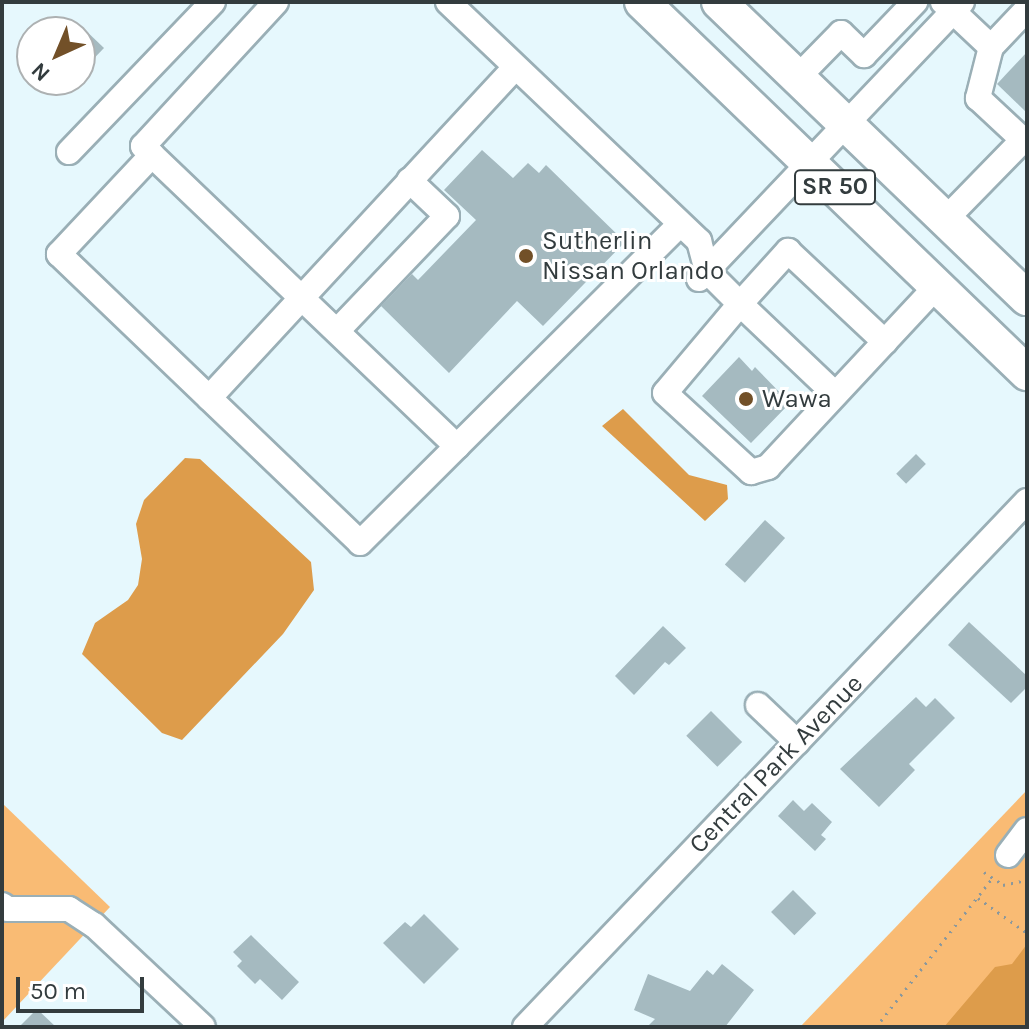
<!DOCTYPE html>
<style>
body{margin:0}
#map{position:relative;width:1029px;height:1029px;overflow:hidden;background:#e6f8fd;font-family:Karla,sans-serif}
div>[style]{position:absolute}
[style*='--x']{left:calc(var(--x)*1px);top:calc(var(--y)*1px);width:calc(var(--w)*1px);rotate:calc(var(--a)*1deg)}
.green>*{inset:0;background:#f9bb74}
.water>*{inset:0;background:#dd9c4b}
.building>*{inset:0;background:#a5bac0;transform-origin:0 0}
.path>*{height:3px;margin-top:-1.5px;transform-origin:0;background:repeating-linear-gradient(90deg,#8b989c 0 2px,transparent 0 8px)}
.roads{filter:drop-shadow(2px 0 #9aafb6) drop-shadow(-2px 0 #9aafb6) drop-shadow(0 2px #9aafb6) drop-shadow(0 -2px #9aafb6)}
.minor>*{height:24px;margin:-12px;padding:0 12px;transform-origin:12px;border-radius:12px;background:#fff}
.highway>*{height:34px;margin:-17px;padding:0 17px;transform-origin:17px;border-radius:17px;background:#fff}
.dots>*{width:22px;height:22px;translate:-50% -50%;box-sizing:border-box;border:4px solid #fff;border-radius:50%}
span{translate:-50% -50%;white-space:nowrap;text-align:center;line-height:1.15;-webkit-text-stroke:6px #fff;paint-order:stroke}
.shield-label span{padding:2px 6px;background:#fff;border:2px solid;border-radius:6px;-webkit-text-stroke-width:0}
.shield-label{font-size:24px;color:#333c3e;font-weight:700}
.poi-label{font-size:26px;color:#333c3e}
.left{translate:0 -50%;text-align:left}
.street-label{font-size:26px;color:#333c3e}
.frame{position:absolute;inset:0;border:4px solid #333c3e;pointer-events:none}
.north{position:absolute;left:16px;top:16px;width:80px;height:80px;box-sizing:border-box;background:#fff;border:2px solid #adb1b2;border-radius:50%;rotate:224deg;font-size:22px;font-weight:700;line-height:32px;text-align:center;color:#333c3e}
.north::after{content:'';display:block;margin:auto;width:28px;height:36px;background:#725028;clip-path:polygon(50% 0,100% 100%,50% 72%,0 100%)}
.scale{position:absolute;left:16px;top:977px;width:128px;height:36px;box-sizing:border-box;border:4px solid #333c3e;border-top:0;padding-left:10px;font-size:24px;line-height:28px;white-space:nowrap;color:#333c3e;-webkit-text-stroke:6px #fff;paint-order:stroke}
</style>
<div id="map">
<div class="green">
<div style="clip-path:polygon(1027px 790px,1027px 1027px,800px 1027px)"></div>
<div style="clip-path:polygon(2px 803px,110px 907px,2px 1022px)"></div>
</div>
<div class="water">
<div style="clip-path:polygon(623px 409px,689px 475px,727px 485px,728px 499px,705px 521px,602px 426px)"></div>
<div style="clip-path:polygon(185px 458px,200px 459px,311px 562px,314px 590px,283px 634px,182px 740px,162px 733px,82px 654px,95px 623px,128px 600px,138px 585px,142px 559px,136px 524px,144px 500px)"></div>
<div style="clip-path:polygon(1027px 944px,1027px 1027px,944px 1027px,995px 967px,1012px 964px)"></div>
</div>
<div class="building">
<div style="clip-path:polygon(80px 25px,104px 48px,80px 73px)"></div>
<div style="clip-path:polygon(1027px 52px,1027px 113px,997px 84px)"></div>
<div style="clip-path:polygon(482px 150px,513px 178px,528px 163px,539px 173px,546px 165px,625px 242px,543px 326px,517px 301px,449px 373px,381px 306px,412px 274px,418px 280px,476px 220px,444px 190px)"></div>
<div style="clip-path:polygon(739px 357px,752px 371px,755px 367px,790px 403px,751px 443px,702px 396px)"></div>
<div style="left:916px;top:454px;width:14px;height:28px;rotate:45deg"></div>
<div style="left:765px;top:520px;width:27px;height:60px;rotate:42deg"></div>
<div style="clip-path:polygon(969px 622px,1027px 676px,1027px 687px,1011px 703px,948px 645px)"></div>
<div style="clip-path:polygon(663px 626px,686px 648px,669px 665px,665px 662px,634px 695px,615px 676px)"></div>
<div style="clip-path:polygon(916px 697px,926px 707px,935px 698px,955px 718px,909px 764px,915px 770px,879px 807px,840px 769px)"></div>
<div style="left:711px;top:711px;width:44px;height:35px;rotate:45deg"></div>
<div style="clip-path:polygon(793px 800px,804px 811px,812px 803px,832px 822px,821px 835px,826px 839px,815px 851px,778px 816px)"></div>
<div style="left:793px;top:890px;width:33px;height:31px;rotate:45deg"></div>
<div style="clip-path:polygon(424px 914px,459px 949px,424px 984px,383px 943px,405px 922px,411px 927px)"></div>
<div style="clip-path:polygon(251px 935px,299px 982px,282px 1000px,260px 979px,255px 984px,237px 966px,242px 961px,233px 952px)"></div>
<div style="clip-path:polygon(722px 964px,754px 990px,725px 1027px,647px 1027px,655px 1019px,634px 1010px,648px 974px,690px 991px,707px 970px,713px 975px)"></div>
<div style="clip-path:polygon(37px 1009px,56px 1027px,19px 1027px)"></div>
</div>
<div class="path">
<div style="--x:984;--y:872;--w:23;--a:34"></div>
<div style="--x:1003;--y:885;--w:25;--a:-12"></div>
<div style="--x:978;--y:898;--w:60;--a:35.5"></div>
<div style="--x:876;--y:1027;--w:187;--a:-52"></div>
</div>
<div class="roads">
<div class="minor">
<div style="--x:276;--y:2;--w:196;--a:132.7"></div>
<div style="--x:143;--y:146;--w:13;--a:45"></div>
<div style="--x:152;--y:155;--w:136;--a:133.2"></div>
<div style="--x:59;--y:254;--w:417;--a:43.8"></div>
<div style="--x:360;--y:543;--w:452;--a:-44.9"></div>
<div style="--x:448;--y:2;--w:347;--a:43.6"></div>
<div style="--x:699;--y:241;--w:31;--a:75"></div>
<div style="--x:707;--y:271;--w:47;--a:45"></div>
<div style="--x:740;--y:304;--w:116;--a:130.1"></div>
<div style="--x:665;--y:393;--w:117;--a:42.6"></div>
<div style="--x:751;--y:472;--w:18;--a:-16"></div>
<div style="--x:768;--y:467;--w:248;--a:-47"></div>
<div style="--x:943;--y:2;--w:66;--a:43.2"></div>
<div style="--x:991;--y:47;--w:53;--a:104.3"></div>
<div style="--x:978;--y:98;--w:62;--a:43"></div>
<div style="--x:1023;--y:140;--w:112;--a:134.3"></div>
<div style="--x:991;--y:47;--w:52;--a:-46.5"></div>
<div style="--x:797;--y:78;--w:63;--a:-45.6"></div>
<div style="--x:841;--y:33;--w:32;--a:44"></div>
<div style="--x:864;--y:55;--w:74;--a:-46.1"></div>
<div style="--x:69;--y:152;--w:208;--a:-46.2"></div>
<div style="--x:152;--y:155;--w:422;--a:43.7"></div>
<div style="--x:699;--y:279;--w:382;--a:-46.5"></div>
<div style="--x:337;--y:331;--w:159;--a:-46.3"></div>
<div style="--x:447;--y:216;--w:52;--a:-136.5"></div>
<div style="--x:835;--y:394;--w:131;--a:-136.5"></div>
<div style="--x:740;--y:304;--w:72;--a:-47.8"></div>
<div style="--x:788;--y:251;--w:133;--a:43.2"></div>
<div style="--x:209;--y:398;--w:451;--a:-47.2"></div>
<div style="--x:758;--y:705;--w:54;--a:43.5"></div>
<div style="--x:1008;--y:855;--w:31;--a:-53"></div>
<div style="--x:2;--y:905;--w:7;--a:34"></div>
<div style="--x:8;--y:909;--w:61;--a:0"></div>
<div style="--x:69;--y:909;--w:30;--a:33"></div>
<div style="--x:94;--y:925;--w:149;--a:43.1"></div>
<div style="--x:525;--y:1027;--w:727;--a:-46.34"></div>
</div>
<div class="highway">
<div style="--x:642;--y:2;--w:535;--a:43.94"></div>
<div style="--x:719;--y:2;--w:427;--a:43.9"></div>
</div>
</div>
<div class="dots">
<div style="left:526px;top:256px;background:#725028"></div>
<div style="left:746px;top:399px;background:#725028"></div>
</div>
<div class="shield-label">
<span style="left:835px;top:187px">SR 50</span>
</div>
<div class="poi-label">
<span class="left" style="left:542px;top:256px">Sutherlin<br>Nissan Orlando</span>
<span class="left" style="left:762px;top:399px">Wawa</span>
</div>
<div class="street-label">
<span style="left:776px;top:764px;rotate:-46deg">Central Park Avenue</span>
</div>
<div class="frame"></div>
<div class="north">N</div>
<div class="scale">50 m</div>
</div>
